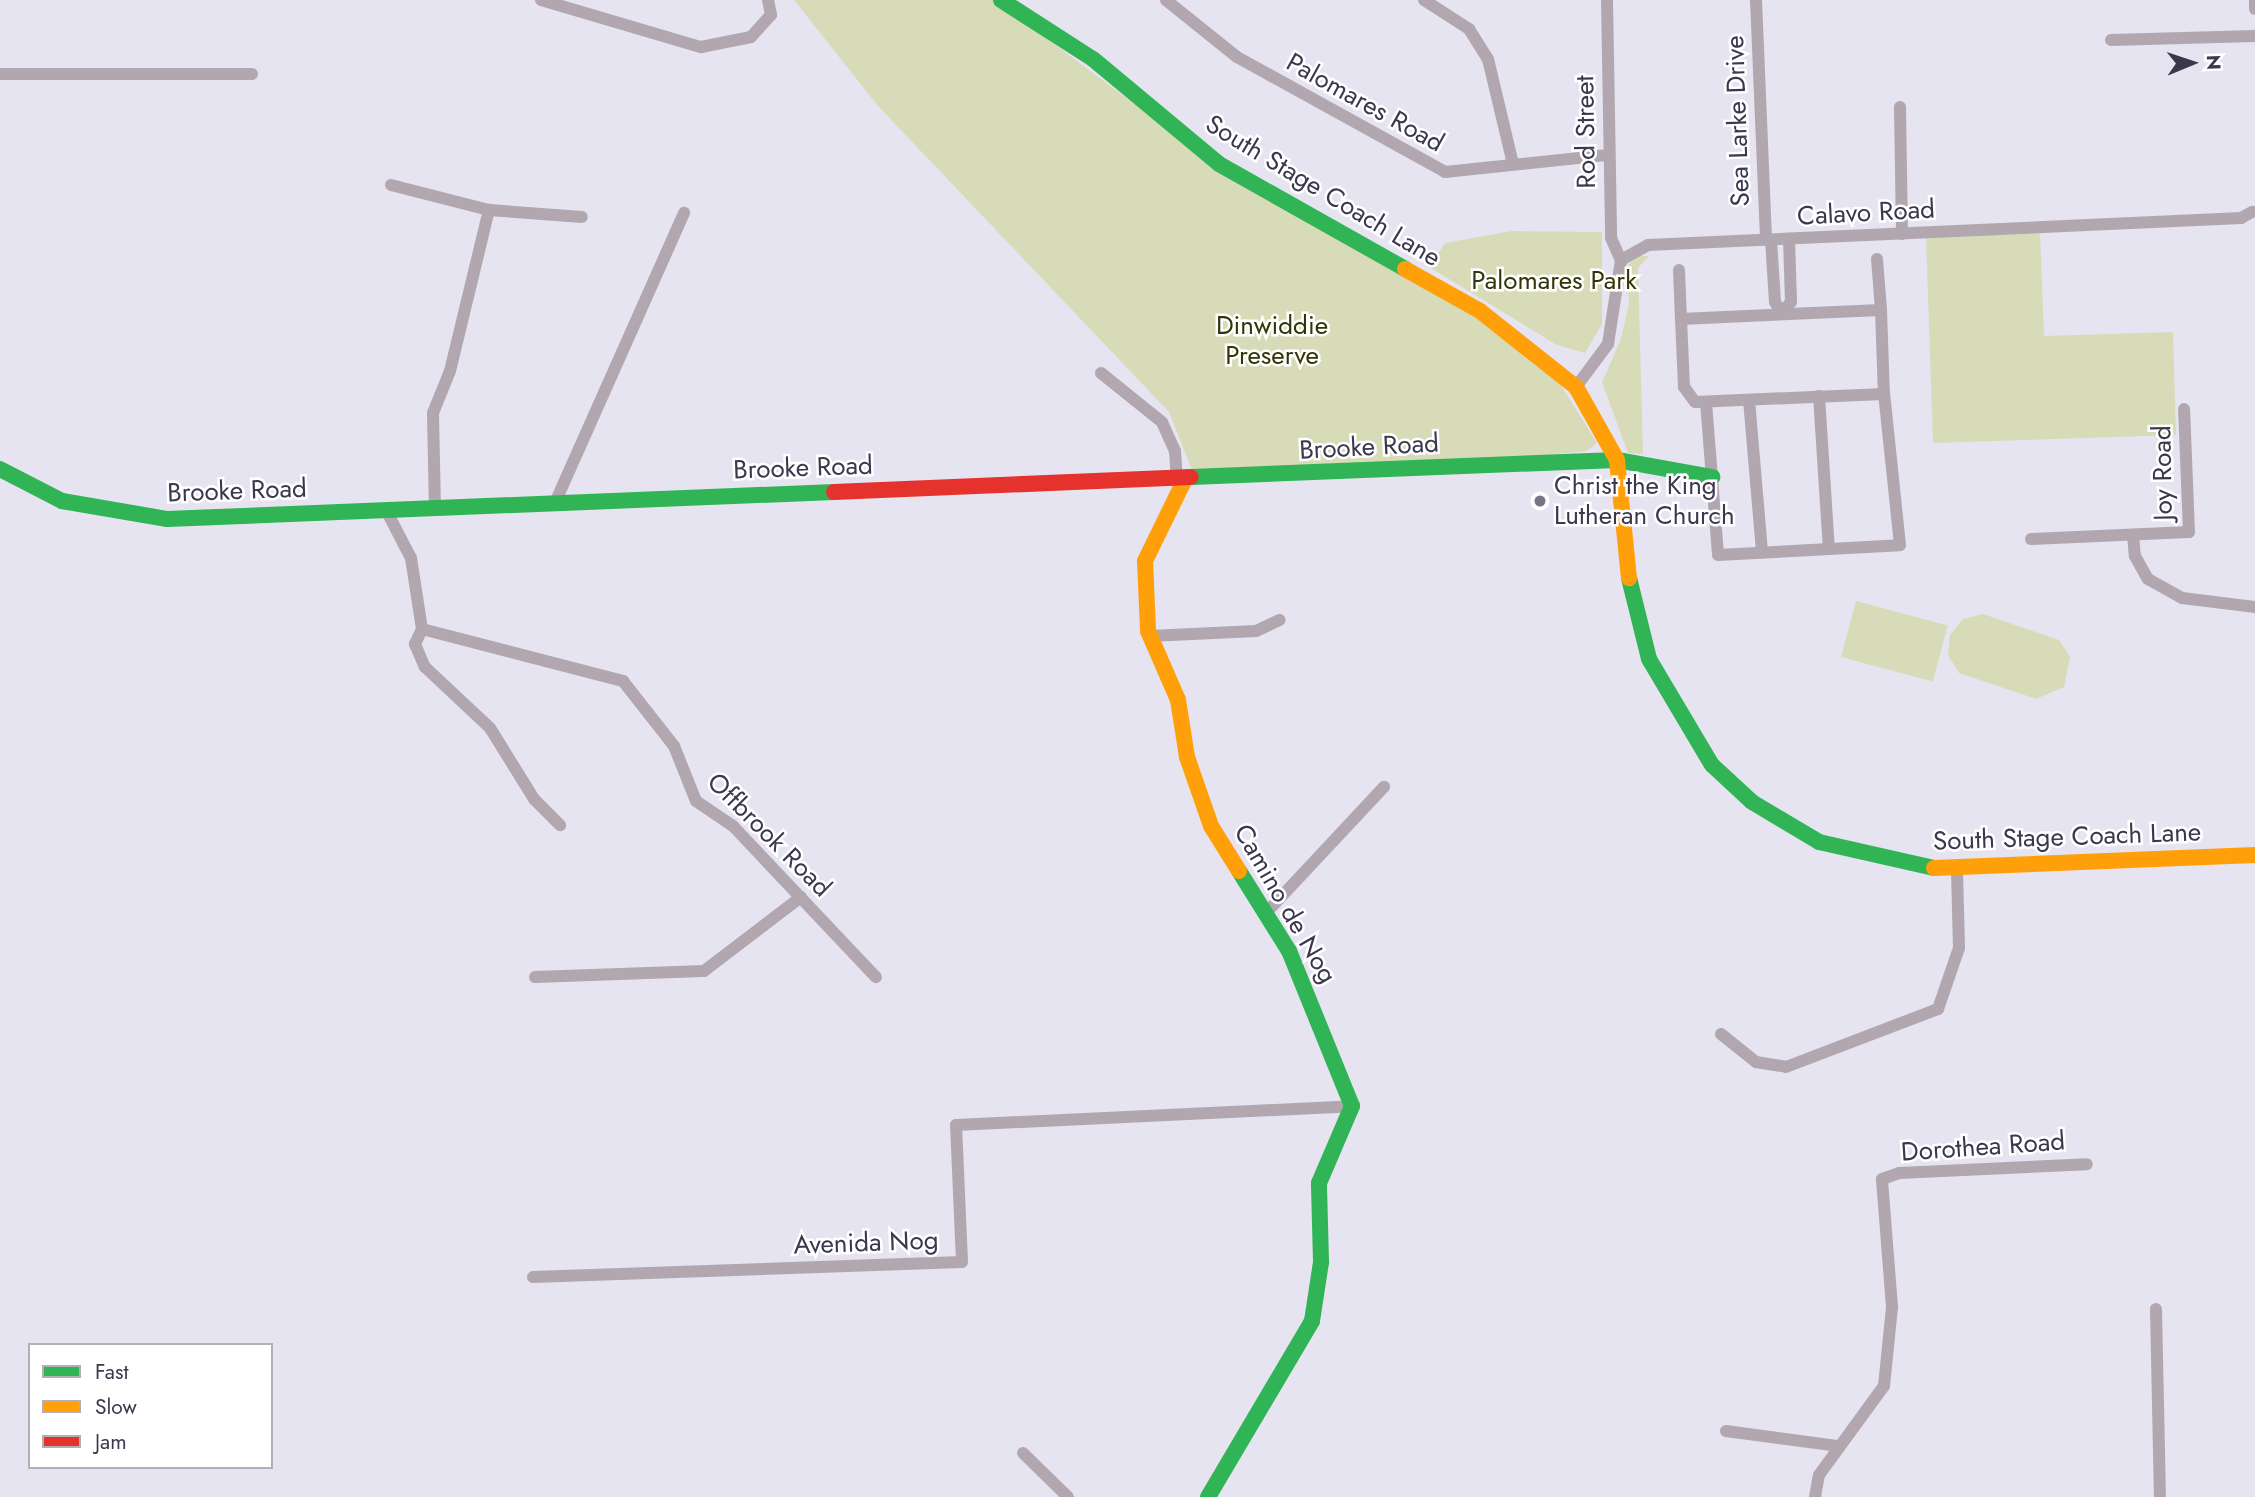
<!DOCTYPE html>
<style>
body{margin:0}
#map{position:relative;width:2255px;height:1497px;overflow:hidden;background:#e6e4f0;font-family:Jost,sans-serif}
div>[style]{position:absolute}
[style*='--x']{left:calc(var(--x)*1px);top:calc(var(--y)*1px);width:calc(var(--w)*1px);rotate:calc(var(--a)*1deg)}
.green>*{inset:0;background:#d8dbb8;transform-origin:0 0}
.street>*{height:12px;margin:-6px;padding:0 6px;transform-origin:6px;border-radius:6px;background:#b2a7af}
.fast>*{height:16px;margin:-8px;padding:0 8px;transform-origin:8px;border-radius:8px;background:#30b455}
.slow>*{height:16px;margin:-8px;padding:0 8px;transform-origin:8px;border-radius:8px;background:#ff9f0a}
.jam>*{height:16px;margin:-8px;padding:0 8px;transform-origin:8px;border-radius:8px;background:#e5322d}
.dots>*{width:19px;height:19px;translate:-50% -50%;box-sizing:border-box;border:4px solid #fff;border-radius:50%}
span{translate:-50% -50%;white-space:nowrap;text-align:center;line-height:1.15;-webkit-text-stroke:5px #fff;paint-order:stroke}
.street-label{font-size:26px;color:#3b374d}
.park-label{font-size:26px;color:#323505}
.poi-label{font-size:26px;color:#3b374d}
.left{translate:0 -50%;text-align:left}
.legend{position:absolute;left:28px;top:1343px;width:245px;height:126px;box-sizing:border-box;background:#fff;border:2px solid #b1afb8;margin:0;padding:9px 12px;list-style:none;font-size:21px;color:#3b374d}
.legend li{display:flex;align-items:center;gap:14px;height:35px}
.legend b{width:35px;border:2px solid #b1afb8}
.north{position:absolute;left:2157px;top:28px;width:70px;height:70px;-webkit-text-stroke:5px #fff;paint-order:stroke;rotate:88deg;font-size:19px;font-weight:700;line-height:28px;text-align:center;color:#3b374d}
.north::after{content:'';display:block;margin:auto;width:24px;height:32px;background:#3b374d;clip-path:polygon(50% 0,100% 100%,50% 72%,0 100%)}
</style>
<div id="map">
<div class="green">
<div style="clip-path:polygon(794px 0,995px 0,1226px 172px,1463px 306px,1552px 371px,1597px 443px,1586px 451px,1526px 457px,1192px 470px,1169px 412px,878px 106px)"></div>
<div style="clip-path:polygon(1512px 231px,1602px 232px,1602px 324px,1585px 353px,1557px 345px,1429px 267px,1445px 243px)"></div>
<div style="clip-path:polygon(2040px 233px,2044px 336px,2173px 332px,2176px 435px,1933px 443px,1926px 237px)"></div>
<div style="clip-path:polygon(1634px 256px,1649px 256px,1638px 268px,1643px 454px,1628px 453px,1602px 382px,1621px 339px,1629px 304px,1627px 268px)"></div>
<div style="left:1856px;top:601px;width:95px;height:58px;rotate:15deg"></div>
<div style="clip-path:polygon(1983px 614px,2059px 640px,2070px 657px,2064px 687px,2036px 699px,1959px 673px,1948px 655px,1950px 635px,1963px 619px)"></div>
</div>
<div class="street">
<div style="--x:541;--y:0;--w:167;--a:16.4"></div>
<div style="--x:701;--y:47;--w:51;--a:-11.3"></div>
<div style="--x:751;--y:37;--w:30;--a:-48"></div>
<div style="--x:771;--y:15;--w:15;--a:-101"></div>
<div style="--x:1166;--y:0;--w:91;--a:38.8"></div>
<div style="--x:1237;--y:57;--w:238;--a:28.9"></div>
<div style="--x:1445;--y:172;--w:164;--a:-6"></div>
<div style="--x:1424;--y:0;--w:54;--a:32.8"></div>
<div style="--x:1469;--y:29;--w:36;--a:58"></div>
<div style="--x:1488;--y:59;--w:104;--a:76.6"></div>
<div style="--x:1607;--y:0;--w:238;--a:89"></div>
<div style="--x:1611;--y:238;--w:24;--a:66"></div>
<div style="--x:1756;--y:0;--w:240;--a:87.6"></div>
<div style="--x:2255;--y:0;--w:9;--a:90"></div>
<div style="--x:2111;--y:40;--w:144;--a:-1.6"></div>
<div style="--x:0;--y:74;--w:252;--a:0"></div>
<div style="--x:1900;--y:107;--w:127;--a:89.1"></div>
<div style="--x:391;--y:185;--w:101;--a:14.3"></div>
<div style="--x:489;--y:210;--w:93;--a:4.3"></div>
<div style="--x:1771;--y:240;--w:62;--a:86.3"></div>
<div style="--x:1775;--y:302;--w:13;--a:58"></div>
<div style="--x:1782;--y:313;--w:14;--a:-51"></div>
<div style="--x:1791;--y:302;--w:63;--a:-91.8"></div>
<div style="--x:1877;--y:259;--w:51;--a:85.5"></div>
<div style="--x:1881;--y:310;--w:84;--a:88"></div>
<div style="--x:1884;--y:394;--w:189;--a:177.6"></div>
<div style="--x:1695;--y:402;--w:19;--a:-126"></div>
<div style="--x:1684;--y:387;--w:68;--a:-92.5"></div>
<div style="--x:1681;--y:319;--w:200;--a:-2.6"></div>
<div style="--x:1679;--y:270;--w:49;--a:87.7"></div>
<div style="--x:1101;--y:373;--w:78;--a:38.8"></div>
<div style="--x:1162;--y:422;--w:32;--a:66"></div>
<div style="--x:1175;--y:451;--w:31;--a:86"></div>
<div style="--x:1576;--y:387;--w:54;--a:-53.3"></div>
<div style="--x:1608;--y:344;--w:85;--a:-81.2"></div>
<div style="--x:1621;--y:260;--w:31;--a:-29"></div>
<div style="--x:1648;--y:245;--w:594;--a:-2.61"></div>
<div style="--x:2241;--y:218;--w:13;--a:-29"></div>
<div style="--x:1819;--y:396;--w:153;--a:86.3"></div>
<div style="--x:1749;--y:400;--w:153;--a:85.1"></div>
<div style="--x:1706;--y:402;--w:153;--a:85.5"></div>
<div style="--x:1718;--y:555;--w:182;--a:-3.1"></div>
<div style="--x:1900;--y:545;--w:152;--a:-96"></div>
<div style="--x:554;--y:505;--w:320;--a:-66"></div>
<div style="--x:435;--y:509;--w:96;--a:-91.2"></div>
<div style="--x:433;--y:413;--w:45;--a:-68"></div>
<div style="--x:450;--y:371;--w:166;--a:-76.4"></div>
<div style="--x:386;--y:510;--w:54;--a:62.5"></div>
<div style="--x:411;--y:558;--w:72;--a:81.2"></div>
<div style="--x:422;--y:629;--w:17;--a:115"></div>
<div style="--x:415;--y:644;--w:25;--a:67"></div>
<div style="--x:425;--y:667;--w:89;--a:43.2"></div>
<div style="--x:490;--y:728;--w:84;--a:58.2"></div>
<div style="--x:534;--y:799;--w:37;--a:45"></div>
<div style="--x:2133;--y:535;--w:21;--a:85"></div>
<div style="--x:2135;--y:556;--w:26;--a:61"></div>
<div style="--x:2148;--y:579;--w:39;--a:29"></div>
<div style="--x:2182;--y:598;--w:74;--a:7"></div>
<div style="--x:2031;--y:539;--w:158;--a:-2.5"></div>
<div style="--x:2189;--y:532;--w:123;--a:-92.3"></div>
<div style="--x:422;--y:629;--w:208;--a:14.5"></div>
<div style="--x:623;--y:681;--w:83;--a:51.9"></div>
<div style="--x:674;--y:746;--w:59;--a:68.2"></div>
<div style="--x:696;--y:801;--w:45;--a:34"></div>
<div style="--x:733;--y:826;--w:208;--a:46.6"></div>
<div style="--x:1150;--y:636;--w:106;--a:-2.7"></div>
<div style="--x:1256;--y:631;--w:26;--a:-25"></div>
<div style="--x:1266;--y:913;--w:173;--a:-46.9"></div>
<div style="--x:535;--y:977;--w:169;--a:-2"></div>
<div style="--x:704;--y:971;--w:122;--a:-37.3"></div>
<div style="--x:1721;--y:1034;--w:45;--a:38.7"></div>
<div style="--x:1756;--y:1062;--w:30;--a:9"></div>
<div style="--x:1786;--y:1067;--w:163;--a:-20.9"></div>
<div style="--x:1938;--y:1009;--w:65;--a:-71"></div>
<div style="--x:1959;--y:948;--w:78;--a:-91.5"></div>
<div style="--x:533;--y:1277;--w:429;--a:-2"></div>
<div style="--x:962;--y:1262;--w:137;--a:-92.5"></div>
<div style="--x:956;--y:1125;--w:396;--a:-2.7"></div>
<div style="--x:2156;--y:1309;--w:188;--a:88.8"></div>
<div style="--x:1726;--y:1431;--w:114;--a:7.6"></div>
<div style="--x:1023;--y:1453;--w:63;--a:44.4"></div>
<div style="--x:1815;--y:1497;--w:22;--a:-80"></div>
<div style="--x:1819;--y:1475;--w:110;--a:-53.9"></div>
<div style="--x:1884;--y:1386;--w:79;--a:-84.2"></div>
<div style="--x:1892;--y:1307;--w:128;--a:-94.5"></div>
<div style="--x:1882;--y:1179;--w:18;--a:-19"></div>
<div style="--x:1899;--y:1173;--w:188;--a:-2.7"></div>
</div>
<div class="fast">
<div style="--x:1001;--y:0;--w:109;--a:32.7"></div>
<div style="--x:1093;--y:59;--w:164;--a:39.8"></div>
<div style="--x:1219;--y:164;--w:214;--a:29.4"></div>
<div style="--x:0;--y:469;--w:70;--a:27.3"></div>
<div style="--x:62;--y:501;--w:107;--a:9.7"></div>
<div style="--x:167;--y:519;--w:668;--a:-2.32"></div>
<div style="--x:1191;--y:477;--w:426;--a:-2.3"></div>
<div style="--x:1617;--y:460;--w:97;--a:10.1"></div>
<div style="--x:1629;--y:578;--w:83;--a:76.1"></div>
<div style="--x:1649;--y:659;--w:123;--a:59.3"></div>
<div style="--x:1712;--y:765;--w:54;--a:42.8"></div>
<div style="--x:1752;--y:802;--w:78;--a:30.8"></div>
<div style="--x:1819;--y:842;--w:118;--a:12.7"></div>
<div style="--x:1208;--y:1497;--w:204;--a:-59.4"></div>
<div style="--x:1312;--y:1321;--w:60;--a:-81.3"></div>
<div style="--x:1321;--y:1262;--w:79;--a:-91.5"></div>
<div style="--x:1319;--y:1183;--w:84;--a:-66.8"></div>
<div style="--x:1352;--y:1106;--w:167;--a:-112.1"></div>
<div style="--x:1289;--y:951;--w:94;--a:-122"></div>
</div>
<div class="slow">
<div style="--x:1405;--y:269;--w:86;--a:29.2"></div>
<div style="--x:1480;--y:311;--w:122;--a:38.4"></div>
<div style="--x:1576;--y:387;--w:84;--a:60.7"></div>
<div style="--x:1617;--y:460;--w:119;--a:84.2"></div>
<div style="--x:1184;--y:481;--w:89;--a:116"></div>
<div style="--x:1145;--y:561;--w:70;--a:87.5"></div>
<div style="--x:1148;--y:631;--w:75;--a:66.5"></div>
<div style="--x:1178;--y:700;--w:58;--a:81"></div>
<div style="--x:1187;--y:757;--w:73;--a:70.8"></div>
<div style="--x:1211;--y:826;--w:53;--a:58.1"></div>
<div style="--x:1934;--y:868;--w:321;--a:-2.3"></div>
</div>
<div class="jam">
<div style="--x:834;--y:492;--w:357;--a:-2.4"></div>
</div>
<div class="dots">
<div style="left:1540px;top:501px;background:#777486"></div>
</div>
<div class="street-label">
<span style="left:1365px;top:103px;rotate:29deg">Palomares Road</span>
<span style="left:1738px;top:121px;rotate:-92deg">Sea Larke Drive</span>
<span style="left:1586px;top:132px;rotate:-91deg">Rod Street</span>
<span style="left:1323px;top:191px;rotate:31deg">South Stage Coach Lane</span>
<span style="left:1866px;top:213px;rotate:-3deg">Calavo Road</span>
<span style="left:1369px;top:447px;rotate:-3deg">Brooke Road</span>
<span style="left:803px;top:468px;rotate:-2deg">Brooke Road</span>
<span style="left:2163px;top:473px;rotate:-91deg">Joy Road</span>
<span style="left:237px;top:491px;rotate:-2deg">Brooke Road</span>
<span style="left:769px;top:835px;rotate:45deg">Offbrook Road</span>
<span style="left:2067px;top:837px;rotate:-2deg">South Stage Coach Lane</span>
<span style="left:1285px;top:904px;rotate:60deg">Camino de Nog</span>
<span style="left:1983px;top:1147px;rotate:-4deg">Dorothea Road</span>
<span style="left:866px;top:1243px;rotate:-2deg">Avenida Nog</span>
</div>
<div class="park-label">
<span style="left:1554px;top:281px">Palomares Park</span>
<span style="left:1272px;top:341px">Dinwiddie<br>Preserve</span>
</div>
<div class="poi-label">
<span class="left" style="left:1554px;top:501px">Christ the King<br>Lutheran Church</span>
</div>
<ul class="legend">
<li><b style="height:9px;background:#30b455"></b>Fast</li>
<li><b style="height:9px;background:#ff9f0a"></b>Slow</li>
<li><b style="height:9px;background:#e5322d"></b>Jam</li>
</ul>
<div class="north">N</div>
</div>
